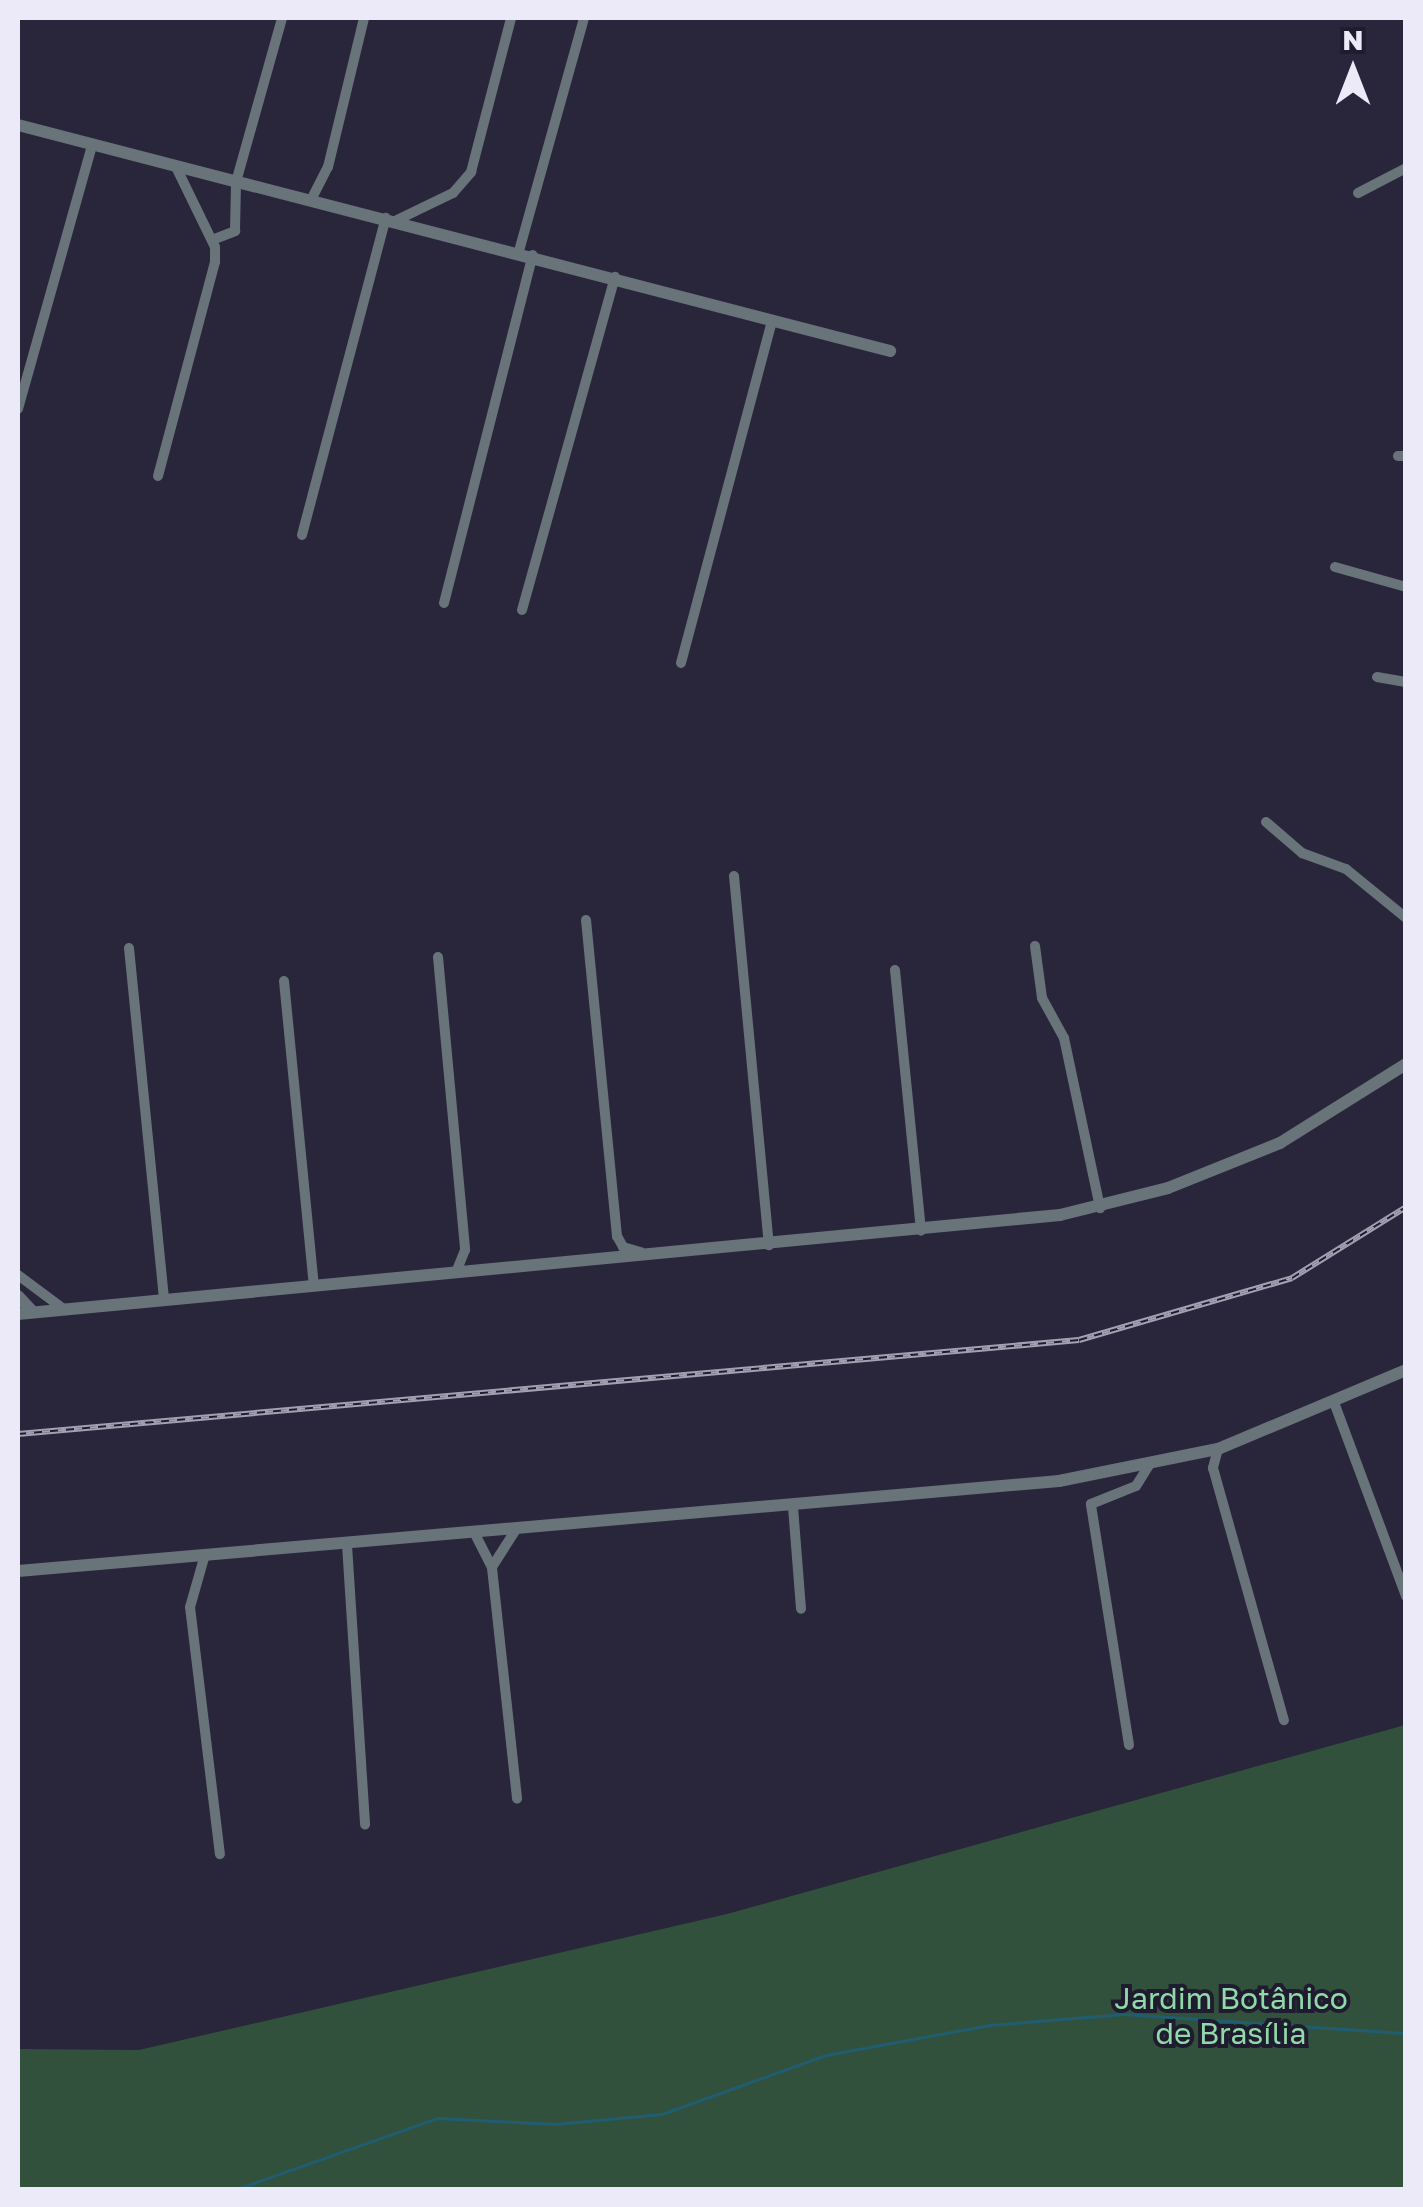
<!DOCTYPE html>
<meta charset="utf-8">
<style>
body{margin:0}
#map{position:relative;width:1423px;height:2207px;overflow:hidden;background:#29253a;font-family:"Golos Text",sans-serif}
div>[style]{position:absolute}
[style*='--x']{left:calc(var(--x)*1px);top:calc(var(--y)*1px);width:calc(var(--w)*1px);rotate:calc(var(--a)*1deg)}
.green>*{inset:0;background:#31513c}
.stream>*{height:2.5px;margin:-1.25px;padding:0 1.25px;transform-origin:1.25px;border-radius:1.25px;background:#205d71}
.minor>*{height:10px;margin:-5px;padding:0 5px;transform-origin:5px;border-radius:5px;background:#68737a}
.tertiary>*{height:12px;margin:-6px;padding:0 6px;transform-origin:6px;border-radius:6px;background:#68737a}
.rail>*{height:6px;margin-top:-3px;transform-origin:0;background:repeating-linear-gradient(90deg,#1f1c30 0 8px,#a3a0b1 0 16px);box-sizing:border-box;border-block:2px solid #a3a0b1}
span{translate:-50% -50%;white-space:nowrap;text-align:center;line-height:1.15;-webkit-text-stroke:8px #1f1c30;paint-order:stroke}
.park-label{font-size:30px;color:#92d9a9}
.frame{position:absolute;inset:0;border:20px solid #eceaf8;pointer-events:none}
.north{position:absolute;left:1303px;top:20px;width:100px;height:100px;-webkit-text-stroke:8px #1f1c30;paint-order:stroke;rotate:0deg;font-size:28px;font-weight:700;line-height:40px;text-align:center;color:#eceaf8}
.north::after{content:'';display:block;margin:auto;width:35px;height:45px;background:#eceaf8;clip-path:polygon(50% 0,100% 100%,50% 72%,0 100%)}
</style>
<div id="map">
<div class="green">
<div style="clip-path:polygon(1405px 1725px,1405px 2189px,18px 2189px,18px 2049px,139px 2050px,727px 1914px)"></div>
</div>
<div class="stream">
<div style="--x:234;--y:2190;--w:215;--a:-19.5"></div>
<div style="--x:437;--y:2118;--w:118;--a:2.9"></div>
<div style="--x:555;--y:2124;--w:107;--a:-5.3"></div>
<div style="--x:662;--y:2114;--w:174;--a:-19.8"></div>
<div style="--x:826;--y:2055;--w:166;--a:-10.4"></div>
<div style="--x:989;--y:2025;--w:135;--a:-4.7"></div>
<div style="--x:1124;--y:2014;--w:283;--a:3.9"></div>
</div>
<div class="minor">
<div style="--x:1358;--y:193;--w:54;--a:-27.5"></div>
<div style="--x:311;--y:200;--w:37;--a:-63"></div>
<div style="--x:328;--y:167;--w:153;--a:-76.4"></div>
<div style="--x:397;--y:220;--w:62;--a:-25.7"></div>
<div style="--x:453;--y:193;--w:28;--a:-49"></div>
<div style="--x:471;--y:172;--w:159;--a:-75.4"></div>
<div style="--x:212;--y:240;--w:25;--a:-21"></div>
<div style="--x:235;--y:231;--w:49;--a:-88.8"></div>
<div style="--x:236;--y:182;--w:170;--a:-74.3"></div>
<div style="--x:519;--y:251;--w:242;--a:-74.4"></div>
<div style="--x:18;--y:409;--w:274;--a:-74.3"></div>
<div style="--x:1398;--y:456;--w:8;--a:0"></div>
<div style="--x:158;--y:476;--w:221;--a:-75.1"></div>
<div style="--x:215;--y:262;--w:15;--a:-90"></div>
<div style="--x:215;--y:247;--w:87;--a:-116"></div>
<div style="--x:302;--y:535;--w:328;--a:-75.2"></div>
<div style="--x:1335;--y:567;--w:74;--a:15.7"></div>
<div style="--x:444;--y:603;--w:359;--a:-75.7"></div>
<div style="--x:522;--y:610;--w:346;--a:-74.4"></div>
<div style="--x:681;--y:663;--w:354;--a:-75.1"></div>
<div style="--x:1377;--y:677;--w:29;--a:10"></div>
<div style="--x:1266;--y:822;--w:48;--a:40.7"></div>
<div style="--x:1302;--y:853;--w:47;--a:20"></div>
<div style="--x:1346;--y:869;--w:77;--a:39.2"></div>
<div style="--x:734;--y:876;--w:371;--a:84.6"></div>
<div style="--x:586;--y:920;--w:318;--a:84.4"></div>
<div style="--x:617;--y:1236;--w:13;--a:61"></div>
<div style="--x:623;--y:1247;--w:19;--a:16"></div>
<div style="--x:1035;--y:946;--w:52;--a:82.3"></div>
<div style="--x:1042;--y:998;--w:46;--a:61.2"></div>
<div style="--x:1064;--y:1038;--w:174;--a:78"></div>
<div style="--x:129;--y:948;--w:354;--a:84.3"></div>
<div style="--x:438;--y:957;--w:294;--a:84.7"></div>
<div style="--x:465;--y:1250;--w:24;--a:112"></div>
<div style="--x:895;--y:970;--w:262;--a:84.3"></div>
<div style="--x:284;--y:981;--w:306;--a:84.4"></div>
<div style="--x:18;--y:1275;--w:59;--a:36.7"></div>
<div style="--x:1335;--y:1405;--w:204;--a:69.6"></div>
<div style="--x:1218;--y:1449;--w:20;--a:105"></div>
<div style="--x:1213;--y:1468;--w:262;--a:74.3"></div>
<div style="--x:793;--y:1507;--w:102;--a:85.5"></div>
<div style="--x:475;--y:1534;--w:38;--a:63"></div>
<div style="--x:492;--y:1568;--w:232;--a:83.8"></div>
<div style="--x:347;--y:1545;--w:280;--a:86.3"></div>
<div style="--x:204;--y:1558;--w:51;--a:105.9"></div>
<div style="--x:190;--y:1607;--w:249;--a:83.1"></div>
<div style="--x:492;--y:1567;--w:43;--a:-57.4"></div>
<div style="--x:1129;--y:1745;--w:244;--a:-99"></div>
<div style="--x:1091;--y:1504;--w:48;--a:-21.8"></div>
<div style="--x:1136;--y:1486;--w:25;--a:-58"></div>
</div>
<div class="tertiary">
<div style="--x:18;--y:125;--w:901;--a:14.53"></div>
<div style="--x:18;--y:1296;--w:22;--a:47"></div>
<div style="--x:18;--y:1314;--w:1047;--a:-5.43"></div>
<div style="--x:1060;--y:1215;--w:111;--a:-14"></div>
<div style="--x:1168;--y:1188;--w:121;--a:-21.9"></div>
<div style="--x:1280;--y:1143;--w:149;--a:-32.1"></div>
<div style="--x:18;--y:1571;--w:1045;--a:-4.94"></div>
<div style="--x:1059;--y:1481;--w:162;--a:-11.4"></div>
<div style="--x:1218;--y:1449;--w:204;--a:-22.8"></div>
</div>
<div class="rail">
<div style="--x:18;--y:1434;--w:1065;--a:-5.06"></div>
<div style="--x:1079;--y:1340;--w:222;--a:-16.2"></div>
<div style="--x:1292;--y:1278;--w:134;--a:-31.9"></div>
</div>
<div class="park-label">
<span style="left:1231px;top:2015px">Jardim Botânico<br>de Brasília</span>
</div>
<div class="frame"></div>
<div class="north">N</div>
</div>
